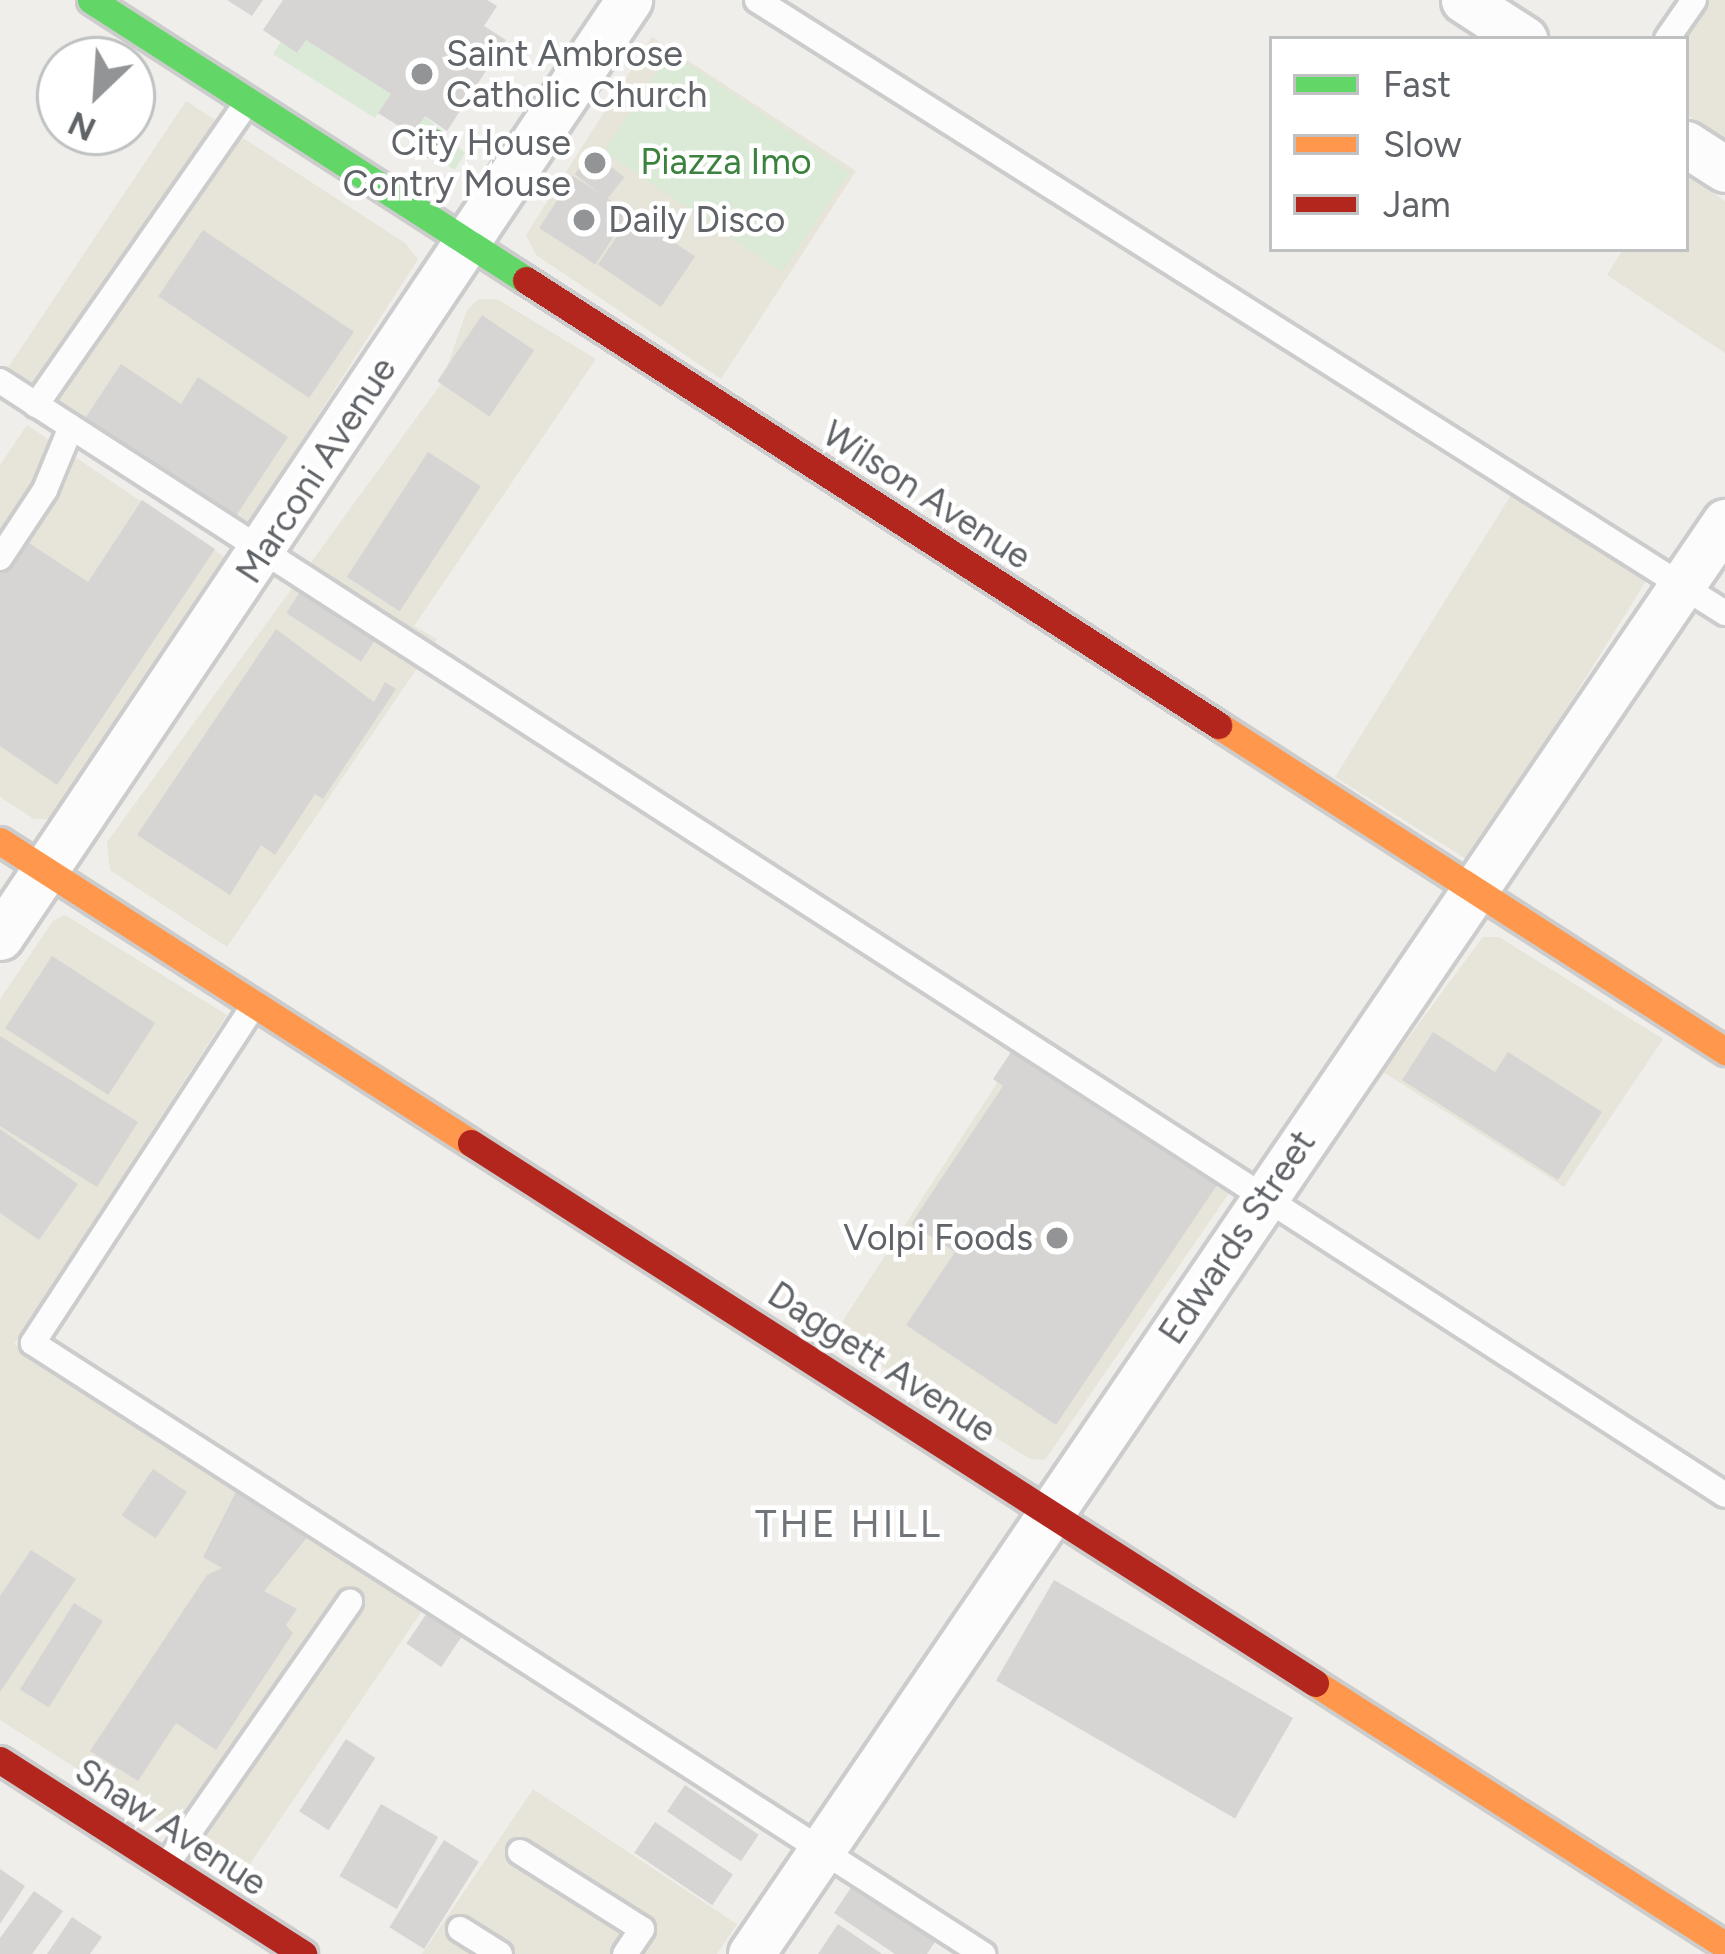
<!DOCTYPE html>
<style>
body{margin:0}
#map{position:relative;width:1725px;height:1954px;overflow:hidden;background:#efeeea;font-family:Figtree,sans-serif}
div>[style]{position:absolute}
[style*='--x']{left:calc(var(--x)*1px);top:calc(var(--y)*1px);width:calc(var(--w)*1px);rotate:calc(var(--a)*1deg)}
.commercial>*{inset:0;background:#e7e4d9;transform-origin:0 0}
.green>*{inset:0;background:#daead7;transform-origin:0 0}
.building>*{inset:0;background:#d6d5d3;transform-origin:0 0}
.roads{filter:drop-shadow(3px 0 #ccc) drop-shadow(-3px 0 #ccc) drop-shadow(0 3px #ccc) drop-shadow(0 -3px #ccc)}
.lane>*{height:24px;margin:-12px;padding:0 12px;transform-origin:12px;border-radius:12px;background:#fdfcfc}
.street>*{height:45px;margin:-22.5px;padding:0 22.5px;transform-origin:22.5px;border-radius:22.5px;background:#fdfcfc}
.fast>*{height:27px;margin:-13.5px;padding:0 13.5px;transform-origin:13.5px;border-radius:13.5px;background:#63d668}
.slow>*{height:27px;margin:-13.5px;padding:0 13.5px;transform-origin:13.5px;border-radius:13.5px;background:#ff974d}
.jam>*{height:27px;margin:-13.5px;padding:0 13.5px;transform-origin:13.5px;border-radius:13.5px;background:#b3261e}
.trees>*{width:30px;height:30px;margin:-15px;border-radius:50%;background:#8db38c}
.dots>*{width:33px;height:33px;translate:-50% -50%;box-sizing:border-box;border:6px solid #fff;border-radius:50%}
span{translate:-50% -50%;white-space:nowrap;text-align:center;line-height:1.15;-webkit-text-stroke:9px #fff;paint-order:stroke}
.poi-label{font-size:36px;color:#606367}
.left{translate:0 -50%;text-align:left}
.right{translate:-100% -50%;text-align:right}
.park-label{font-size:36px;color:#3c823f}
.street-label{font-size:36px;color:#606367}
.neighbourhood-label{font-size:39px;color:#717579;letter-spacing:3px}
.legend{position:absolute;left:1269px;top:36px;width:420px;height:216px;box-sizing:border-box;background:#fff;border:3px solid #bfc1c2;margin:0;padding:15px 21px;list-style:none;font-size:36px;color:#606367}
.legend li{display:flex;align-items:center;gap:24px;height:60px}
.legend b{width:60px;border:3px solid #bfc1c2}
.north{position:absolute;left:36px;top:36px;width:120px;height:120px;box-sizing:border-box;background:#fff;border:3px solid #bfc1c2;border-radius:50%;rotate:205deg;font-size:33px;font-weight:700;line-height:48px;text-align:center;color:#606367}
.north::after{content:'';display:block;margin:auto;width:42px;height:54px;background:#929495;clip-path:polygon(50% 0,100% 100%,50% 72%,0 100%)}
</style>
<div id="map">
<div class="commercial">
<div style="clip-path:polygon(1705px 0,1725px 0,1725px 140px,1686px 114px,1686px 39px,1678px 39px)"></div>
<div style="clip-path:polygon(652px 37px,856px 171px,721px 379px,536px 255px,526px 235px)"></div>
<div style="clip-path:polygon(186px 101px,405px 243px,418px 259px,244px 531px,5px 372px)"></div>
<div style="clip-path:polygon(1686px 176px,1725px 201px,1725px 353px,1607px 275px,1623px 249px,1686px 249px)"></div>
<div style="clip-path:polygon(479px 299px,497px 299px,596px 359px,414px 626px,437px 639px,227px 947px,110px 870px,107px 842px,441px 384px,467px 310px)"></div>
<div style="clip-path:polygon(27px 425px,226px 558px,51px 819px,34px 819px,0 797px,0 465px)"></div>
<div style="left:1513px;top:492px;width:160px;height:336px;rotate:32deg"></div>
<div style="clip-path:polygon(65px 915px,227px 1015px,14px 1344px,426px 1605px,243px 1874px,0 1720px,0 999px,53px 921px)"></div>
<div style="clip-path:polygon(1483px 937px,1499px 937px,1663px 1039px,1564px 1187px,1383px 1072px)"></div>
<div style="clip-path:polygon(1017px 1052px,1232px 1189px,1045px 1460px,1030px 1459px,833px 1336px)"></div>
<div style="clip-path:polygon(533px 1789px,737px 1924px,717px 1954px,422px 1954px)"></div>
</div>
<div class="green">
<div style="clip-path:polygon(306px 40px,391px 94px,375px 118px,273px 54px,281px 42px,297px 53px)"></div>
<div style="left:671px;top:52px;width:215px;height:120px;rotate:34deg"></div>
<div style="clip-path:polygon(425px 116px,465px 153px,455px 170px,420px 148px,413px 135px)"></div>
</div>
<div class="building">
<div style="clip-path:polygon(227px 0,263px 0,252px 16px)"></div>
<div style="clip-path:polygon(283px 0,487px 0,497px 6px,484px 26px,506px 40px,447px 131px,425px 116px,413px 135px,378px 113px,391px 94px,306px 40px,297px 53px,263px 30px)"></div>
<div style="left:592px;top:152px;width:41px;height:28px;rotate:38deg"></div>
<div style="left:573px;top:176px;width:67px;height:62px;rotate:33deg"></div>
<div style="left:632px;top:214px;width:76px;height:61px;rotate:34deg"></div>
<div style="left:203px;top:230px;width:182px;height:80px;rotate:34deg"></div>
<div style="left:482px;top:315px;width:63px;height:80px;rotate:34deg"></div>
<div style="clip-path:polygon(121px 364px,181px 404px,198px 377px,288px 437px,230px 525px,80px 426px)"></div>
<div style="left:428px;top:452px;width:63px;height:149px;rotate:33deg"></div>
<div style="clip-path:polygon(142px 500px,215px 549px,57px 785px,0 746px,0 573px,23px 539px,88px 582px)"></div>
<div style="left:300px;top:592px;width:89px;height:25px;rotate:33deg"></div>
<div style="clip-path:polygon(276px 629px,374px 702px,385px 682px,396px 689px,323px 799px,315px 794px,275px 855px,261px 845px,230px 895px,137px 835px)"></div>
<div style="left:52px;top:956px;width:123px;height:86px;rotate:33deg"></div>
<div style="clip-path:polygon(1433px 1032px,1495px 1072px,1508px 1052px,1602px 1112px,1558px 1180px,1402px 1080px)"></div>
<div style="clip-path:polygon(0 1036px,138px 1122px,97px 1187px,0 1126px)"></div>
<div style="clip-path:polygon(1013px 1049px,1217px 1185px,1056px 1425px,906px 1325px,955px 1252px,911px 1224px,1003px 1086px,993px 1079px)"></div>
<div style="clip-path:polygon(0 1129px,78px 1184px,39px 1240px,0 1213px)"></div>
<div style="left:153px;top:1469px;width:41px;height:56px;rotate:34deg"></div>
<div style="clip-path:polygon(240px 1484px,309px 1535px,264px 1591px,297px 1609px,286px 1625px,293px 1633px,216px 1750px,176px 1723px,138px 1781px,90px 1751px,207px 1575px,222px 1568px,203px 1557px)"></div>
<div style="clip-path:polygon(31px 1550px,76px 1579px,0 1692px,0 1596px)"></div>
<div style="left:1054px;top:1580px;width:276px;height:116px;rotate:30deg"></div>
<div style="left:74px;top:1603px;width:34px;height:102px;rotate:32deg"></div>
<div style="left:431px;top:1607px;width:42px;height:44px;rotate:34deg"></div>
<div style="left:346px;top:1739px;width:35px;height:86px;rotate:33deg"></div>
<div style="left:685px;top:1785px;width:89px;height:32px;rotate:34deg"></div>
<div style="left:381px;top:1804px;width:66px;height:83px;rotate:30deg"></div>
<div style="left:655px;top:1822px;width:94px;height:37px;rotate:34deg"></div>
<div style="left:444px;top:1840px;width:41px;height:103px;rotate:32deg"></div>
<div style="clip-path:polygon(0 1869px,25px 1886px,0 1924px)"></div>
<div style="clip-path:polygon(858px 1877px,941px 1933px,927px 1954px,895px 1954px,834px 1913px)"></div>
<div style="clip-path:polygon(34px 1891px,63px 1911px,32px 1954px,0 1954px,0 1938px)"></div>
<div style="clip-path:polygon(72px 1917px,102px 1937px,90px 1954px,47px 1954px)"></div>
<div style="clip-path:polygon(838px 1924px,882px 1954px,818px 1954px)"></div>
</div>
<div class="roads">
<div class="lane">
<div style="--x:757;--y:0;--w:1146;--a:32.34"></div>
<div style="--x:1667;--y:39;--w:47;--a:-55.3"></div>
<div style="--x:0;--y:381;--w:2053;--a:32.85"></div>
<div style="--x:36;--y:405;--w:369;--a:-55.1"></div>
<div style="--x:0;--y:558;--w:82;--a:-56.5"></div>
<div style="--x:45;--y:490;--w:68;--a:-67.6"></div>
<div style="--x:254;--y:1005;--w:404;--a:123.2"></div>
<div style="--x:33;--y:1343;--w:1130;--a:32.75"></div>
<div style="--x:520;--y:1852;--w:144;--a:32.3"></div>
<div style="--x:642;--y:1929;--w:30;--a:124"></div>
<div style="--x:167;--y:1864;--w:320;--a:-55.1"></div>
<div style="--x:460;--y:1929;--w:47;--a:32"></div>
</div>
<div class="street">
<div style="--x:1464;--y:0;--w:72;--a:33"></div>
<div style="--x:1686;--y:144;--w:46;--a:32.7"></div>
<div style="--x:0;--y:937;--w:1129;--a:-56.13"></div>
<div style="--x:751;--y:1954;--w:1732;--a:-55.78"></div>
</div>
<div class="fast">
<div style="--x:91;--y:0;--w:517;--a:32.77"></div>
</div>
<div class="slow">
<div style="--x:1218;--y:725;--w:603;--a:32.74"></div>
<div style="--x:0;--y:841;--w:560;--a:32.67"></div>
<div style="--x:1315;--y:1683;--w:487;--a:32.6"></div>
</div>
<div class="jam">
<div style="--x:526;--y:280;--w:823;--a:32.74"></div>
<div style="--x:471;--y:1143;--w:1002;--a:32.61"></div>
<div style="--x:0;--y:1760;--w:360;--a:32.6"></div>
</div>
</div>
<div class="trees">
<div style="left:434px;top:144px"></div>
</div>
<div class="dots">
<div style="left:422px;top:74px;background:#929495"></div>
<div style="left:595px;top:163px;background:#929495"></div>
<div style="left:584px;top:220px;background:#929495"></div>
<div style="left:1057px;top:1238px;background:#929495"></div>
</div>
<div class="poi-label">
<span class="left" style="left:446px;top:74px">Saint Ambrose<br>Catholic Church</span>
<span class="right" style="left:571px;top:163px">City House<br>Contry Mouse</span>
<span class="left" style="left:608px;top:220px">Daily Disco</span>
<span class="right" style="left:1033px;top:1238px">Volpi Foods</span>
</div>
<div class="park-label">
<span style="left:726px;top:162px">Piazza Imo</span>
</div>
<div class="street-label">
<span style="left:316px;top:470px;rotate:-57deg">Marconi Avenue</span>
<span style="left:927px;top:495px;rotate:33deg">Wilson Avenue</span>
<span style="left:1237px;top:1237px;rotate:-56deg">Edwards Street</span>
<span style="left:882px;top:1362px;rotate:33deg">Daggett Avenue</span>
<span style="left:171px;top:1827px;rotate:33deg">Shaw Avenue</span>
</div>
<div class="neighbourhood-label">
<span style="left:849px;top:1524px">THE HILL</span>
</div>
<ul class="legend">
<li><b style="height:15px;background:#63d668"></b>Fast</li>
<li><b style="height:15px;background:#ff974d"></b>Slow</li>
<li><b style="height:15px;background:#b3261e"></b>Jam</li>
</ul>
<div class="north">N</div>
</div>
